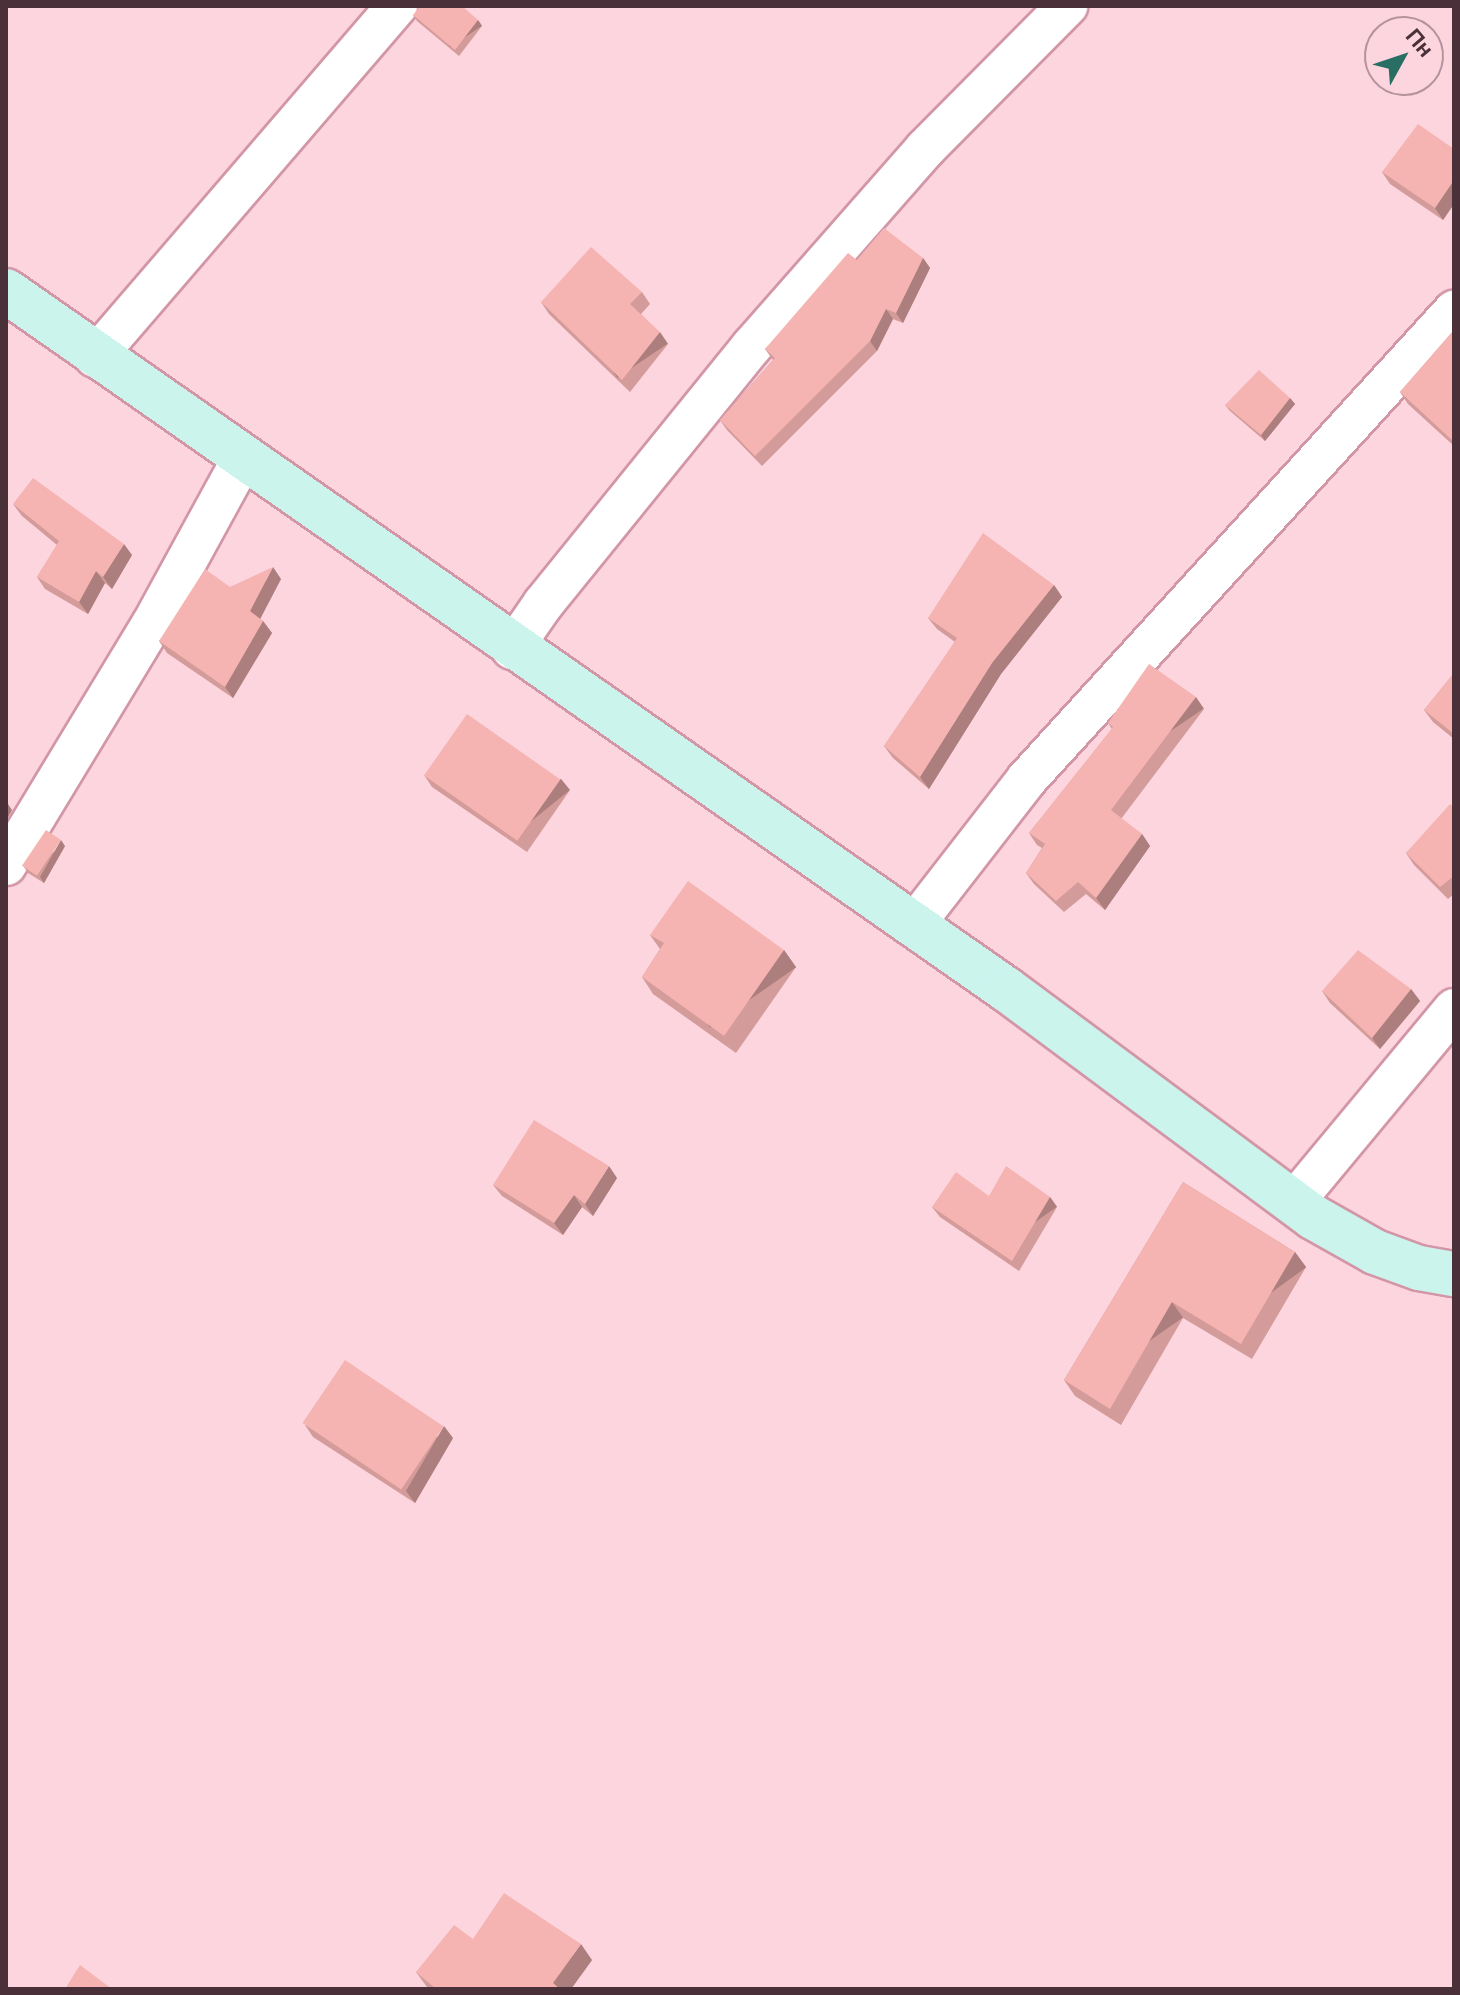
<!DOCTYPE html>
<meta charset="utf-8">
<style>
body{margin:0}
#map{position:relative;width:1460px;height:1995px;overflow:hidden;background:#fcd5df;font-family:Barlow,sans-serif}
div>[style]{position:absolute}
[style*='--x']{left:calc(var(--x)*1px);top:calc(var(--y)*1px);width:calc(var(--w)*1px);rotate:calc(var(--a)*1deg)}
.roads{filter:drop-shadow(2px 0 #d296a7) drop-shadow(-2px 0 #d296a7) drop-shadow(0 2px #d296a7) drop-shadow(0 -2px #d296a7)}
.street>*{height:40px;margin:-20px;padding:0 20px;transform-origin:20px;border-radius:20px;background:#fff}
.secondary>*{height:44px;margin:-22px;padding:0 22px;transform-origin:22px;border-radius:22px;background:#cbf4ed}
.wall>*{inset:0;background:#d39b99}
.shaded-wall>*{inset:0;background:#ac7e7d;transform-origin:0 0}
.building>*{inset:0;background:#f5b4b2;transform-origin:0 0}
span{translate:-50% -50%;white-space:nowrap;text-align:center;line-height:1.15;-webkit-text-stroke:7px #fcd5df;paint-order:stroke}
.frame{position:absolute;inset:0;border:8px solid #4a3139;pointer-events:none}
.north{position:absolute;left:1364px;top:16px;width:80px;height:80px;box-sizing:border-box;background:#fcd5df;border:2px solid #b5939d;border-radius:50%;rotate:50deg;font-size:22px;font-weight:700;line-height:32px;text-align:center;color:#4a3139}
.north::after{content:'';display:block;margin:auto;width:28px;height:36px;background:#296e63;clip-path:polygon(50% 0,100% 100%,50% 72%,0 100%)}
</style>
<div id="map">
<div class="roads">
<div class="street">
<div style="--x:95;--y:357;--w:463;--a:-49.3"></div>
<div style="--x:512;--y:649;--w:55;--a:-55.4"></div>
<div style="--x:543;--y:604;--w:332;--a:-51"></div>
<div style="--x:752;--y:346;--w:262;--a:-48.7"></div>
<div style="--x:925;--y:149;--w:202;--a:-45.2"></div>
<div style="--x:6;--y:865;--w:280;--a:-58.8"></div>
<div style="--x:151;--y:626;--w:189;--a:-61.3"></div>
<div style="--x:913;--y:926;--w:186;--a:-52.2"></div>
<div style="--x:1027;--y:779;--w:634;--a:-47.62"></div>
<div style="--x:1293;--y:1203;--w:252;--a:-50.3"></div>
</div>
<div class="secondary">
<div style="--x:6;--y:291;--w:1220;--a:34.92"></div>
<div style="--x:1006;--y:989;--w:382;--a:36.6"></div>
<div style="--x:1313;--y:1217;--w:71;--a:29.4"></div>
<div style="--x:1375;--y:1252;--w:47;--a:20"></div>
<div style="--x:1419;--y:1268;--w:36;--a:10"></div>
</div>
</div>
<div class="wall">
<div style="clip-path:polygon(413px 15px,478px 20px,482px 26px,459px 56px,417px 21px)"></div>
<div style="clip-path:polygon(1454px 149px,1454px 204px,1443px 220px,1390px 184px,1382px 172px)"></div>
<div style="clip-path:polygon(923px 258px,930px 268px,903px 323px,893px 319px,877px 351px,762px 466px,727px 430px,720px 420px,773px 360px,765px 349px,857px 260px)"></div>
<div style="clip-path:polygon(642px 292px,650px 304px,641px 314px,668px 344px,630px 392px,549px 314px,541px 302px)"></div>
<div style="clip-path:polygon(1454px 330px,1454px 446px,1408px 404px,1400px 392px)"></div>
<div style="clip-path:polygon(1290px 398px,1295px 404px,1265px 441px,1230px 411px,1225px 405px)"></div>
<div style="clip-path:polygon(13px 504px,132px 555px,112px 589px,105px 583px,88px 614px,45px 589px,37px 577px,57px 545px,22px 516px)"></div>
<div style="clip-path:polygon(281px 579px,260px 619px,263px 621px,272px 633px,233px 698px,167px 653px,159px 641px,230px 587px)"></div>
<div style="clip-path:polygon(1054px 585px,1062px 597px,1001px 674px,929px 789px,893px 758px,884px 746px,955px 642px,937px 629px,928px 618px)"></div>
<div style="clip-path:polygon(1454px 673px,1454px 739px,1433px 722px,1424px 710px)"></div>
<div style="clip-path:polygon(1204px 709px,1121px 819px,1142px 834px,1150px 846px,1105px 910px,1086px 894px,1064px 912px,1034px 884px,1026px 873px,1042px 848px,1037px 845px,1029px 833px,1112px 729px,1108px 723px)"></div>
<div style="clip-path:polygon(424px 775px,561px 779px,570px 790px,527px 852px,432px 787px)"></div>
<div style="clip-path:polygon(1454px 808px,1454px 894px,1448px 899px,1414px 865px,1406px 853px)"></div>
<div style="clip-path:polygon(65px 846px,44px 883px,28px 873px,24px 867px)"></div>
<div style="clip-path:polygon(650px 935px,784px 950px,796px 967px,736px 1053px,653px 994px,642px 977px,660px 949px)"></div>
<div style="clip-path:polygon(1411px 989px,1420px 1001px,1380px 1049px,1330px 1003px,1322px 991px)"></div>
<div style="clip-path:polygon(617px 1178px,593px 1216px,582px 1207px,563px 1235px,502px 1196px,493px 1185px)"></div>
<div style="clip-path:polygon(1183px 1182px,1295px 1252px,1306px 1267px,1252px 1359px,1183px 1318px,1121px 1425px,1075px 1396px,1064px 1380px)"></div>
<div style="clip-path:polygon(989px 1196px,1050px 1197px,1057px 1207px,1019px 1271px,940px 1217px,932px 1207px)"></div>
<div style="clip-path:polygon(305px 1425px,453px 1438px,415px 1503px,313px 1437px)"></div>
<div style="clip-path:polygon(473px 1939px,592px 1960px,571px 1989px,429px 1989px,427px 1987px,416px 1972px)"></div>
</div>
<div class="shaded-wall">
<div style="left:478px;top:20px;width:7px;height:38px;rotate:56deg"></div>
<div style="clip-path:polygon(1454px 180px,1454px 204px,1443px 220px,1435px 208px)"></div>
<div style="clip-path:polygon(923px 258px,930px 268px,903px 323px,896px 313px)"></div>
<div style="clip-path:polygon(886px 309px,893px 319px,877px 351px,870px 341px)"></div>
<div style="left:660px;top:332px;width:14px;height:61px;rotate:56deg"></div>
<div style="clip-path:polygon(1290px 398px,1295px 404px,1265px 441px,1261px 435px)"></div>
<div style="clip-path:polygon(124px 544px,132px 555px,112px 589px,103px 577px)"></div>
<div style="clip-path:polygon(273px 567px,281px 579px,258px 623px,250px 611px)"></div>
<div style="clip-path:polygon(96px 571px,105px 583px,88px 614px,79px 602px)"></div>
<div style="clip-path:polygon(1054px 585px,1062px 597px,1001px 674px,929px 789px,920px 777px,992px 663px)"></div>
<div style="clip-path:polygon(263px 621px,272px 633px,233px 698px,225px 687px)"></div>
<div style="left:1196px;top:697px;width:14px;height:141px;rotate:56deg"></div>
<div style="left:561px;top:779px;width:14px;height:74px;rotate:51deg"></div>
<div style="clip-path:polygon(6px 801px,12px 810px,6px 821px)"></div>
<div style="clip-path:polygon(1142px 834px,1150px 846px,1105px 910px,1096px 898px)"></div>
<div style="clip-path:polygon(61px 840px,65px 846px,44px 883px,40px 877px)"></div>
<div style="left:784px;top:950px;width:21px;height:105px;rotate:55deg"></div>
<div style="clip-path:polygon(1411px 989px,1420px 1001px,1380px 1049px,1372px 1038px)"></div>
<div style="clip-path:polygon(609px 1166px,617px 1178px,593px 1216px,585px 1204px)"></div>
<div style="clip-path:polygon(574px 1195px,582px 1207px,563px 1235px,554px 1223px)"></div>
<div style="left:1050px;top:1197px;width:12px;height:74px;rotate:55deg"></div>
<div style="left:1295px;top:1252px;width:19px;height:107px;rotate:54deg"></div>
<div style="left:1172px;top:1302px;width:19px;height:124px;rotate:55deg"></div>
<div style="clip-path:polygon(444px 1426px,453px 1438px,415px 1503px,406px 1491px)"></div>
<div style="clip-path:polygon(581px 1944px,592px 1960px,571px 1989px,557px 1989px,553px 1983px)"></div>
</div>
<div class="building">
<div style="clip-path:polygon(420px 6px,462px 6px,478px 20px,455px 50px,413px 15px)"></div>
<div style="clip-path:polygon(1418px 124px,1454px 149px,1454px 180px,1435px 208px,1382px 172px)"></div>
<div style="clip-path:polygon(884px 228px,923px 258px,896px 313px,886px 309px,870px 341px,755px 456px,720px 420px,775px 358px,765px 349px,848px 253px,857px 260px)"></div>
<div style="clip-path:polygon(591px 247px,642px 292px,630px 304px,660px 332px,622px 380px,541px 302px)"></div>
<div style="clip-path:polygon(1454px 330px,1454px 442px,1400px 392px)"></div>
<div style="clip-path:polygon(1259px 370px,1290px 398px,1261px 435px,1225px 405px)"></div>
<div style="clip-path:polygon(33px 478px,124px 544px,103px 577px,96px 571px,79px 602px,37px 577px,59px 541px,13px 504px)"></div>
<div style="clip-path:polygon(983px 533px,1054px 585px,992px 663px,920px 777px,884px 746px,957px 638px,928px 618px)"></div>
<div style="clip-path:polygon(273px 567px,250px 611px,263px 621px,225px 687px,159px 641px,205px 569px,230px 587px)"></div>
<div style="clip-path:polygon(1149px 664px,1196px 697px,1111px 810px,1142px 834px,1096px 898px,1078px 882px,1056px 901px,1026px 873px,1045px 844px,1029px 833px,1113px 727px,1108px 723px)"></div>
<div style="clip-path:polygon(1454px 673px,1454px 734px,1424px 710px)"></div>
<div style="left:467px;top:714px;width:114px;height:75px;rotate:35deg"></div>
<div style="clip-path:polygon(1450px 804px,1454px 808px,1454px 876px,1440px 887px,1406px 853px)"></div>
<div style="left:46px;top:830px;width:18px;height:43px;rotate:34deg"></div>
<div style="clip-path:polygon(688px 881px,784px 950px,724px 1036px,642px 977px,664px 943px,650px 935px)"></div>
<div style="clip-path:polygon(1358px 950px,1411px 989px,1372px 1038px,1322px 991px)"></div>
<div style="clip-path:polygon(534px 1120px,609px 1166px,585px 1204px,574px 1195px,554px 1223px,493px 1185px)"></div>
<div style="clip-path:polygon(1006px 1166px,1050px 1197px,1012px 1261px,932px 1207px,956px 1172px,989px 1196px)"></div>
<div style="clip-path:polygon(1183px 1182px,1295px 1252px,1241px 1344px,1172px 1302px,1110px 1409px,1064px 1380px)"></div>
<div style="left:345px;top:1360px;width:119px;height:76px;rotate:34deg"></div>
<div style="clip-path:polygon(504px 1893px,581px 1944px,553px 1983px,560px 1989px,436px 1989px,416px 1972px,454px 1925px,473px 1939px)"></div>
<div style="clip-path:polygon(80px 1965px,112px 1989px,65px 1989px)"></div>
</div>
<div class="frame"></div>
<div class="north">Пн</div>
</div>
